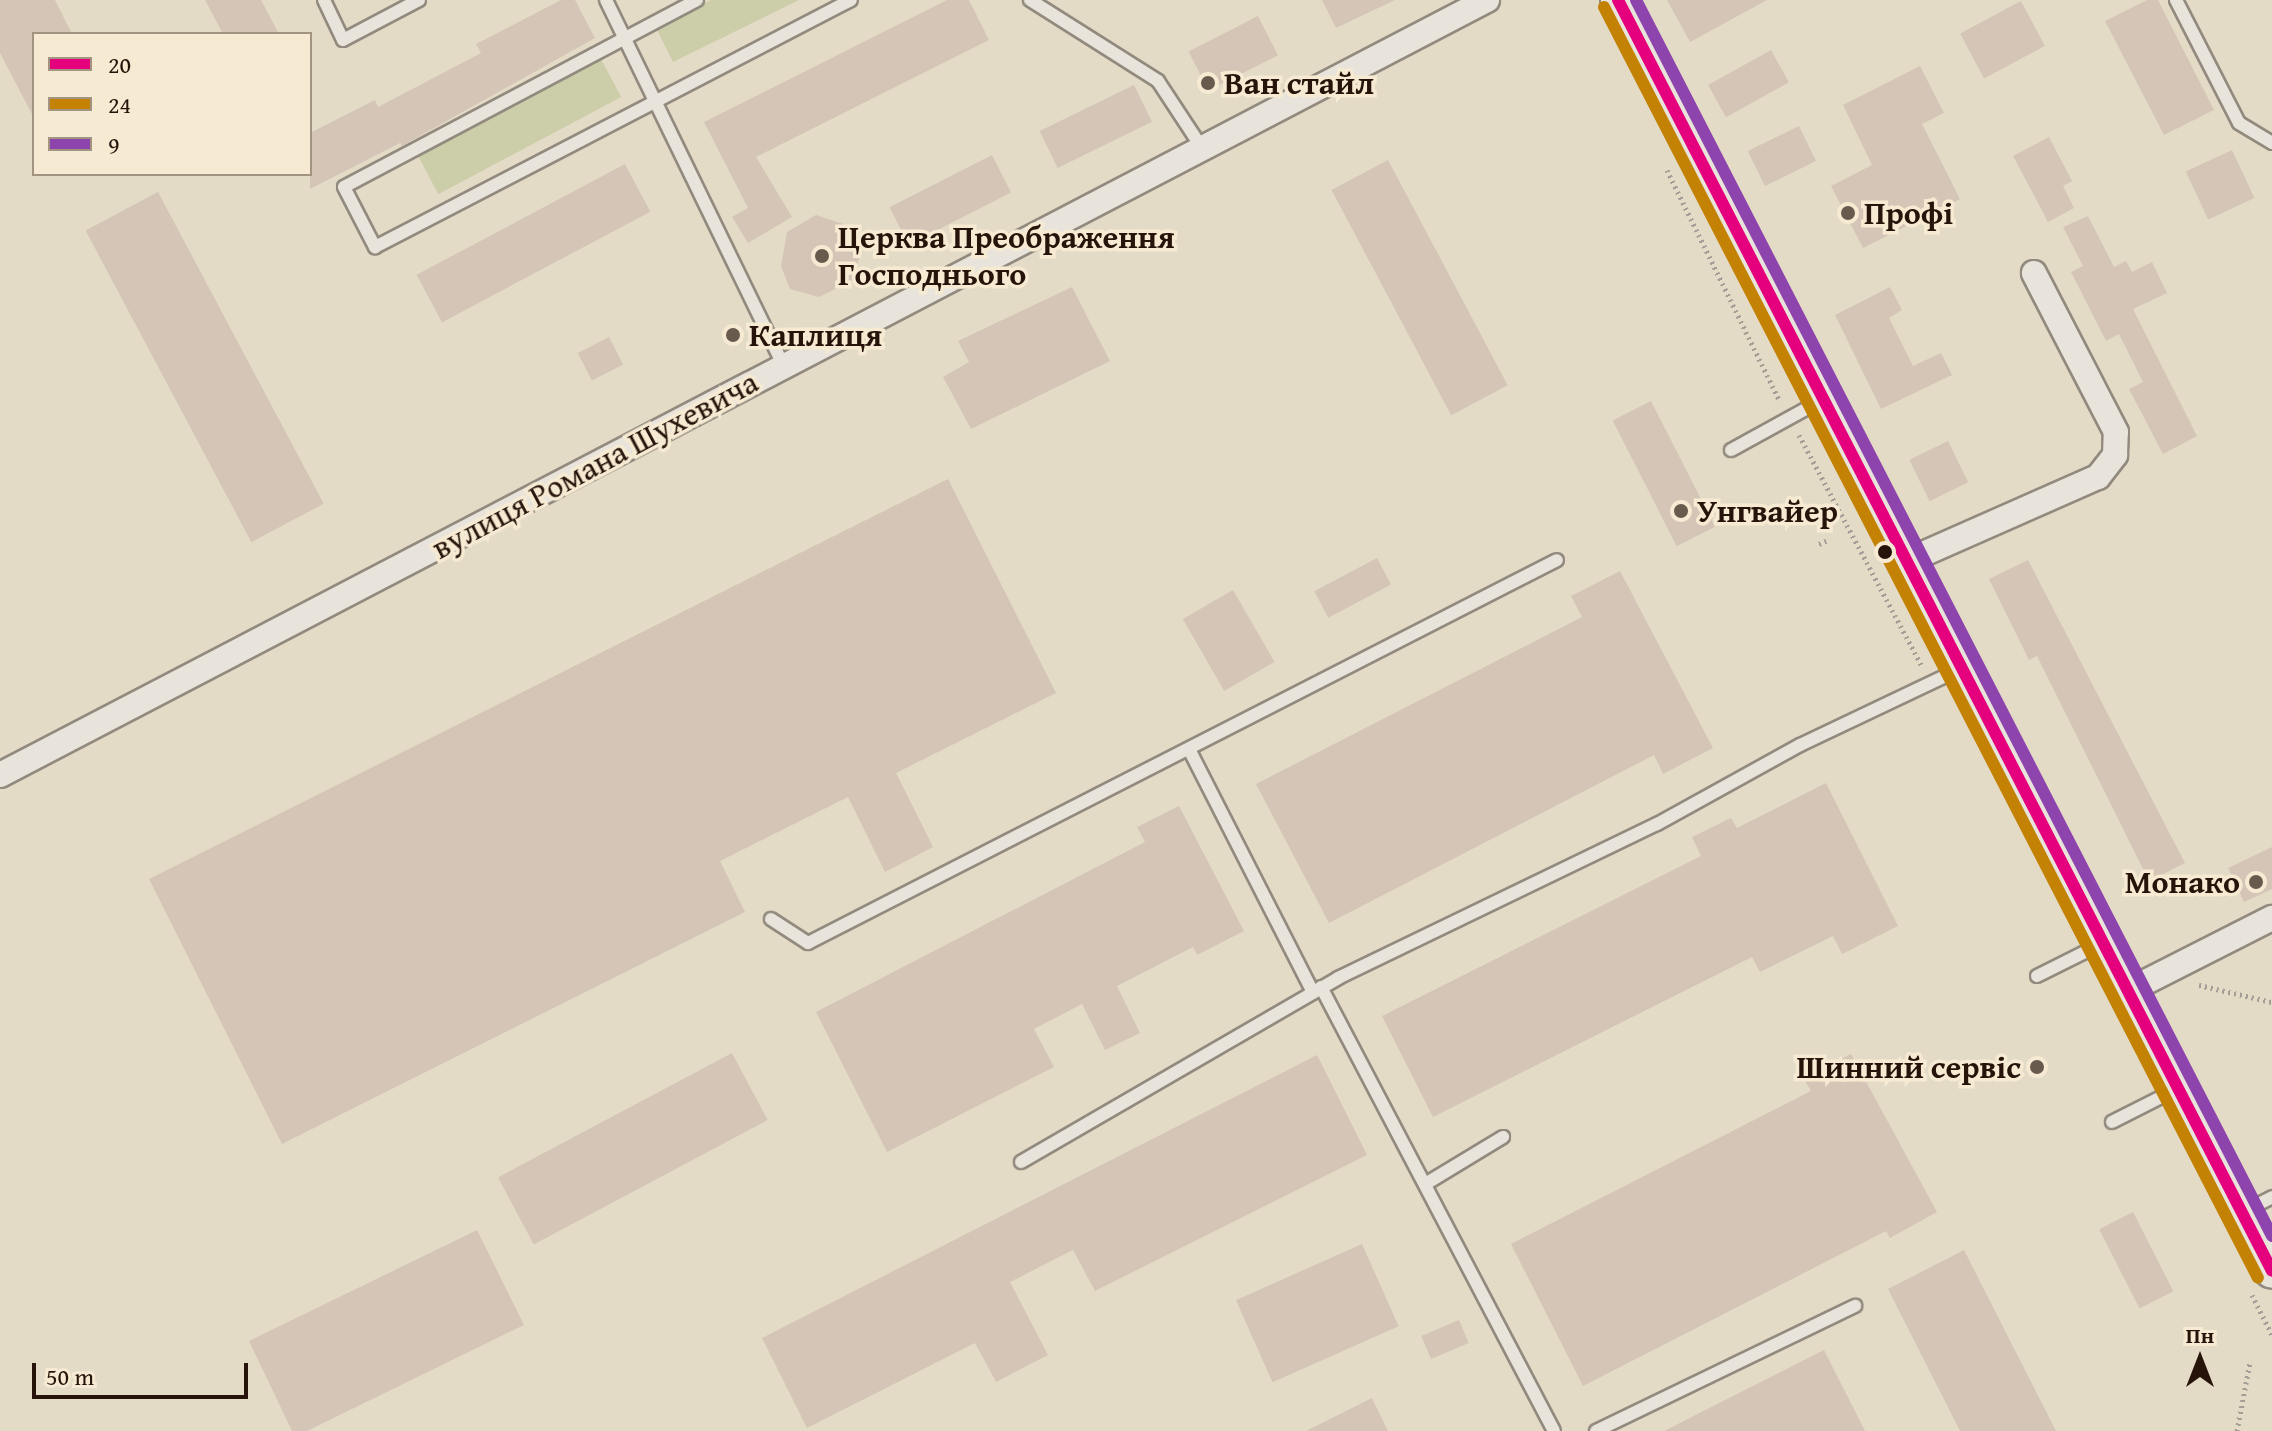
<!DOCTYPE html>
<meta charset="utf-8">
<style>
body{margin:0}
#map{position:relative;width:2272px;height:1431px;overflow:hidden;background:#e4dbc7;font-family:"Gentium Book Plus",serif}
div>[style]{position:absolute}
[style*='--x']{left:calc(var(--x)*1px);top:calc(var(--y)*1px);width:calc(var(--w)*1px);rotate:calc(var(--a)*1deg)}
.green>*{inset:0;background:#cccda9;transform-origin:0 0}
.building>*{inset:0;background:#d4c5b7;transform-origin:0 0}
.path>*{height:5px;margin-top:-2.5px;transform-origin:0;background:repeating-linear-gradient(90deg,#a39e96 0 2px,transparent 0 6px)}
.roads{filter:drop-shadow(2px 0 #928a7e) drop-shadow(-2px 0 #928a7e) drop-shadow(0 2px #928a7e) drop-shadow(0 -2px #928a7e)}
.lane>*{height:12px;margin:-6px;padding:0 6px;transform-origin:6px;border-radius:6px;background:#e9e4db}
.street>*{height:24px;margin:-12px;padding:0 12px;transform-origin:12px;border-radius:12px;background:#e9e4db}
.secondary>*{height:34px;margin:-17px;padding:0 17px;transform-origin:17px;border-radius:17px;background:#e9e4db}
.bus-1>*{height:12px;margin:-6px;padding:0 6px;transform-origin:6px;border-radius:6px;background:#e5007d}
.bus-2>*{height:12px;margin:-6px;padding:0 6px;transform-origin:6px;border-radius:6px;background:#c38203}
.bus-3>*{height:12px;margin:-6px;padding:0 6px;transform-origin:6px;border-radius:6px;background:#8e44ad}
.dots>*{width:22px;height:22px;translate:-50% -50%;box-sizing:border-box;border:4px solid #f6ead2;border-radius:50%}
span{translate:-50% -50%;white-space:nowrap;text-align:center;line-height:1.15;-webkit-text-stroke:7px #f6ead2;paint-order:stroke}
.poi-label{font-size:32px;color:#26140b;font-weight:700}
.left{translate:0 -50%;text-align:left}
.right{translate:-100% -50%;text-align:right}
.street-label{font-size:32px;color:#26140b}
.legend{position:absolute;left:32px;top:32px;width:280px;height:144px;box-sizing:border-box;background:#f6ead2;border:2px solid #a39482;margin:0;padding:10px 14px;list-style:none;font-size:24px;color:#26140b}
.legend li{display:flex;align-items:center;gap:16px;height:40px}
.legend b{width:40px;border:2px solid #a39482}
.north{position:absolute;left:2160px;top:1319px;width:80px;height:80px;-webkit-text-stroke:6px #f6ead2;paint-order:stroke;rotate:0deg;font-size:22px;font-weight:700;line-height:32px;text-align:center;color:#26140b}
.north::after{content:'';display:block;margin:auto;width:28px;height:36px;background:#26140b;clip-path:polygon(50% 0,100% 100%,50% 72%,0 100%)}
.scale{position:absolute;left:32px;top:1363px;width:216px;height:36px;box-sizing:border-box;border:4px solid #26140b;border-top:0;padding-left:10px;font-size:24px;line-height:28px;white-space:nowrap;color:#26140b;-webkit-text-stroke:6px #f6ead2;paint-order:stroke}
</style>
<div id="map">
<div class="green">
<div style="clip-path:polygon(711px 0,799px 0,673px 62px,656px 28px)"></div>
<div style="left:601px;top:59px;width:43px;height:207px;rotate:62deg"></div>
</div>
<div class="building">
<div style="clip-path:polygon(0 0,55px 0,72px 34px,34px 34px,34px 118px,0 53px)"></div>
<div style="clip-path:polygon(205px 0,261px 0,279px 34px,223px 34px)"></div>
<div style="clip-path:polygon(561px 0,575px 0,595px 38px,402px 146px,400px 143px,310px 189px,310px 133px,375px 100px,378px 107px,481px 53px,476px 44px)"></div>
<div style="clip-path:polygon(947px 0,969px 0,989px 40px,756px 157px,792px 217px,748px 243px,732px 217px,748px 208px,704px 122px)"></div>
<div style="clip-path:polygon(1322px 0,1395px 0,1336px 28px)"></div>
<div style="clip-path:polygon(1667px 0,1767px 0,1690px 42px)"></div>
<div style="clip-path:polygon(2147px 0,2158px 0,2214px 110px,2164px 135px,2105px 21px)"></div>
<div style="left:2021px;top:1px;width:51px;height:69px;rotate:62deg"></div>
<div style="left:1258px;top:16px;width:44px;height:78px;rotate:63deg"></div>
<div style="left:1771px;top:50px;width:37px;height:72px;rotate:61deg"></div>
<div style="clip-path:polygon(1920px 66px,1944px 113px,1922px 124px,1960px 199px,1863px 248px,1831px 186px,1872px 165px,1843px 105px)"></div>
<div style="left:1134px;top:85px;width:41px;height:105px;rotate:64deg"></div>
<div style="left:1799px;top:126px;width:39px;height:57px;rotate:64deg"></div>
<div style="clip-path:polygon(2049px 137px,2072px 181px,2063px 186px,2074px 208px,2048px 222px,2013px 156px)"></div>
<div style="left:2232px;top:150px;width:53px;height:51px;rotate:65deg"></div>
<div style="left:992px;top:155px;width:42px;height:115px;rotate:63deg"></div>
<div style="left:1388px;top:160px;width:255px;height:64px;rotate:62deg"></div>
<div style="left:625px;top:164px;width:54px;height:236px;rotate:62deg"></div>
<div style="left:158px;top:192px;width:353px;height:82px;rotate:62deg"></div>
<div style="clip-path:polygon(816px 215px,846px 225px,862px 249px,852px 281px,819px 297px,790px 289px,781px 266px,787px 232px)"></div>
<div style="clip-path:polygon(2088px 216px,2114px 267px,2126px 261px,2132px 272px,2152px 262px,2167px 293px,2133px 309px,2197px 436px,2163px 454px,2129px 389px,2143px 382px,2119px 334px,2106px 341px,2071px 272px,2083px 266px,2063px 227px)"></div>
<div style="clip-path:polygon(1072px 287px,1110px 361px,971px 429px,943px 377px,969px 362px,958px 341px)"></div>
<div style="clip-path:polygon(1890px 287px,1902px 310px,1889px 318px,1913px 366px,1941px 353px,1952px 375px,1881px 409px,1835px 315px)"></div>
<div style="left:609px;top:337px;width:31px;height:35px;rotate:63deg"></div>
<div style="left:1651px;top:401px;width:141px;height:43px;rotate:63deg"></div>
<div style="left:1948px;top:441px;width:46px;height:43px;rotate:64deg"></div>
<div style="clip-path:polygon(948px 479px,1056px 693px,896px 773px,933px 847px,885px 872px,848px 797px,720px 861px,745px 912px,282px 1144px,149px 879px)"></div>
<div style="left:1377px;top:558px;width:30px;height:71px;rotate:62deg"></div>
<div style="clip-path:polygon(2028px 560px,2185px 863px,2149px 881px,2037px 656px,2029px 660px,1989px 579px)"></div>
<div style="clip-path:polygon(1620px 571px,1713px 748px,1663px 774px,1654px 755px,1329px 923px,1256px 784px,1582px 617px,1571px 596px)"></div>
<div style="left:1233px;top:590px;width:83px;height:58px;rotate:60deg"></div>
<div style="clip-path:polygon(1826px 783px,1898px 926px,1842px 954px,1833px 936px,1760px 972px,1752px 957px,1433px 1117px,1382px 1016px,1701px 856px,1692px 837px,1731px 818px,1737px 828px)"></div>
<div style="clip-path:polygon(1179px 806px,1244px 931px,1197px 955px,1193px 947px,1117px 986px,1140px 1033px,1105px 1050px,1082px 1004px,1034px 1029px,1054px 1067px,887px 1152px,816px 1012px,1145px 842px,1137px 827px)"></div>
<div style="clip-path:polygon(2272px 847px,2272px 889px,2244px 902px,2228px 868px)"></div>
<div style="left:732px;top:1053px;width:76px;height:265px;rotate:62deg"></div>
<div style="clip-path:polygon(1851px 1054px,1937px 1212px,1890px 1238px,1886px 1231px,1583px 1386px,1511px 1244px,1811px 1091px,1804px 1079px)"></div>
<div style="clip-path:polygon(1317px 1055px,1367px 1155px,1095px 1291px,1073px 1250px,1010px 1282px,1048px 1355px,996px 1382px,975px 1343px,807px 1428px,762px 1338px)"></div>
<div style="left:2133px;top:1212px;width:89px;height:38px;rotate:63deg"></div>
<div style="clip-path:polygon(477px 1230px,524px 1325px,307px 1431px,292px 1431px,249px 1341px)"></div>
<div style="left:1362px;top:1244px;width:90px;height:138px;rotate:66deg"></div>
<div style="clip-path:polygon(1964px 1250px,2056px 1431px,1960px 1431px,1888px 1289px)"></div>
<div style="left:1459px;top:1320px;width:25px;height:41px;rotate:67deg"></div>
<div style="clip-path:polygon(1824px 1350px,1865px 1431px,1664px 1431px)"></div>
<div style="clip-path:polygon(1372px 1398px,1388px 1431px,1306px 1431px)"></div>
</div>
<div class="path">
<div style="--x:1667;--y:170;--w:258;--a:64"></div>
<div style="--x:1799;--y:435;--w:262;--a:62"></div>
<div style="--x:1819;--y:544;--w:8;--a:-23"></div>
<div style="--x:2199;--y:985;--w:75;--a:13.1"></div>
<div style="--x:2252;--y:1295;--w:45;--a:63.4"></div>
<div style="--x:2237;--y:1431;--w:70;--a:-79.3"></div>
</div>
<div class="roads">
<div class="lane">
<div style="--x:324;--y:0;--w:44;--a:64.6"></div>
<div style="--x:343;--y:40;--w:86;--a:-27.8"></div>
<div style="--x:606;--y:0;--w:407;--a:64.1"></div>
<div style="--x:697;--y:0;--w:399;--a:152.1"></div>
<div style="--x:344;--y:187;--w:68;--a:62.7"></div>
<div style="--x:375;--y:247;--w:536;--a:-27.43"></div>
<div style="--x:1030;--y:0;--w:151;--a:32.3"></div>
<div style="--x:1158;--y:81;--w:80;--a:56.7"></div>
<div style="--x:2176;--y:0;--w:138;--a:62.9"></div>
<div style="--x:2239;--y:123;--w:39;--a:31"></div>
<div style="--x:1731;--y:450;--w:102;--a:-28.8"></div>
<div style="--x:1190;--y:751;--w:271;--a:63"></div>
<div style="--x:771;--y:919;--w:44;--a:33"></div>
<div style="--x:808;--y:943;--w:841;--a:-27.08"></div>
<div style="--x:2037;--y:976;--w:72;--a:-26.6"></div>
<div style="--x:1321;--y:987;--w:501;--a:62.31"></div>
<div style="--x:2112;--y:1122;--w:73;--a:-26.9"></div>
<div style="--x:1021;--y:1162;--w:367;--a:-30.1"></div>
<div style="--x:1338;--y:978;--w:354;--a:-25.8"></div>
<div style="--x:1657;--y:824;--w:163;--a:-28.9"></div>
<div style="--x:1800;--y:745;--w:177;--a:-25.4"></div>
<div style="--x:1427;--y:1183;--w:89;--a:-31.2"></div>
<div style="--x:2243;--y:1212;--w:33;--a:-27"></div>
<div style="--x:1596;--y:1431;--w:288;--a:-25.8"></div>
</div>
<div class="street">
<div style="--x:1905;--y:562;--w:211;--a:-23.8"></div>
<div style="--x:2098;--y:477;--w:28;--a:-52"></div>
<div style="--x:2115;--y:455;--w:23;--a:-88"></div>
<div style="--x:2116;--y:432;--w:179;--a:-117.3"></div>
<div style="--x:0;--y:775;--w:1677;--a:-27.53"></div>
<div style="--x:2126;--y:992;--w:164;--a:-26.9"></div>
</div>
<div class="secondary">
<div style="--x:1618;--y:0;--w:1429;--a:62.77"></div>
</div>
</div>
<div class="bus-1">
<div style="--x:1618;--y:0;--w:1429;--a:62.77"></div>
</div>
<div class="bus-2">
<div style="--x:1604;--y:7;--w:1429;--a:62.77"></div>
</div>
<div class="bus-3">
<div style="--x:1636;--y:0;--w:1390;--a:62.77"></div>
</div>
<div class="dots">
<div style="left:1208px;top:83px;background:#685a4d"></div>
<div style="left:1848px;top:213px;background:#685a4d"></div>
<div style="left:822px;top:256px;background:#685a4d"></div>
<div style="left:733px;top:335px;background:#685a4d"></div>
<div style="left:1681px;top:511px;background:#685a4d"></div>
<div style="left:1885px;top:552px;background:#26140b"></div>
<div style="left:2256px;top:882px;background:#685a4d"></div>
<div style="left:2037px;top:1067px;background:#685a4d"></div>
</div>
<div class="poi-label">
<span class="left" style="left:1224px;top:83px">Ван стайл</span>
<span class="left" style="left:1864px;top:213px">Профі</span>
<span class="left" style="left:838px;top:256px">Церква Преображення<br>Господнього</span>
<span class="left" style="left:749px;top:335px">Каплиця</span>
<span class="left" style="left:1697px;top:511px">Унгвайер</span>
<span class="right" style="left:2240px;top:882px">Монако</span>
<span class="right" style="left:2021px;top:1067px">Шинний сервіс</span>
</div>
<div class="street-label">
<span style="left:595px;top:465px;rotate:-28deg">вулиця Романа Шухевича</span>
</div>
<ul class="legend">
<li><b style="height:10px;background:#e5007d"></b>20</li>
<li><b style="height:10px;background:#c38203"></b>24</li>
<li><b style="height:10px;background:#8e44ad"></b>9</li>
</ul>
<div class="north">Пн</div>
<div class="scale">50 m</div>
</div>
